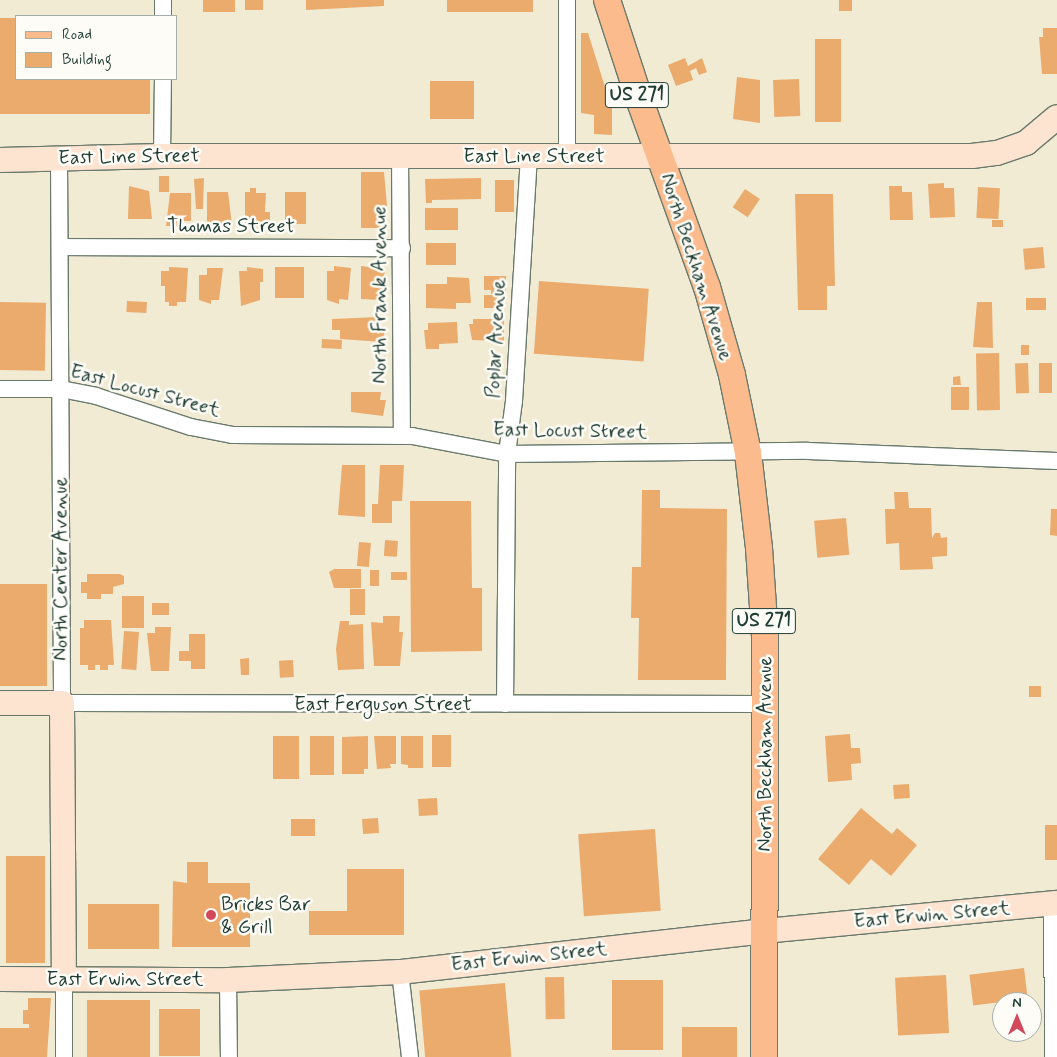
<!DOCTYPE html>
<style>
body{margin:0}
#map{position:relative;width:1057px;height:1057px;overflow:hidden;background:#f2ebd4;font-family:Mynerve,sans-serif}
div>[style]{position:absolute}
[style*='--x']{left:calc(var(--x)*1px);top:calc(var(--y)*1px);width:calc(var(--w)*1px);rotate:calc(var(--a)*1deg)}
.building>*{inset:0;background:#eaab6c;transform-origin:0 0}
.roads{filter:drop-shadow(1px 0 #697a6c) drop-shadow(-1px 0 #697a6c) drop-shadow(0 1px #697a6c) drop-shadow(0 -1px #697a6c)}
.street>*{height:16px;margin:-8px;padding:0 8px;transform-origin:8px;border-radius:8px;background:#fff}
.secondary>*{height:24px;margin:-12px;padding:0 12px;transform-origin:12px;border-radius:12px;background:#fde4d1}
.primary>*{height:26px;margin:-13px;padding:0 13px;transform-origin:13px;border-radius:13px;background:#fbbb8c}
.dots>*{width:14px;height:14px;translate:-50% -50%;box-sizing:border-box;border:2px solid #fdfcf7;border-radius:50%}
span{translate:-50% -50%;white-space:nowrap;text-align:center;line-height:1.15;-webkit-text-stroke:5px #fdfcf7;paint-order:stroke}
.shield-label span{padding:1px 4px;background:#fdfcf7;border:1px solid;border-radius:4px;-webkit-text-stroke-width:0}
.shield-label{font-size:19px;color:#1f3d34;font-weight:700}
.street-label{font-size:20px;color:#1f3d34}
.poi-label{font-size:20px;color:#1f3d34}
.left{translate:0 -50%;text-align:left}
.legend{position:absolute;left:15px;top:15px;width:162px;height:65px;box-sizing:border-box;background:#fdfcf7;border:1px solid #a4b0a9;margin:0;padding:6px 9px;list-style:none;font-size:15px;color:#1f3d34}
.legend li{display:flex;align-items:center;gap:10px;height:25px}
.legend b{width:25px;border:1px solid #a4b0a9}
.north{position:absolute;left:992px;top:992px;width:50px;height:50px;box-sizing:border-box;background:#fdfcf7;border:1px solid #a4b0a9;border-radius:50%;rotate:0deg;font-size:14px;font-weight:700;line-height:20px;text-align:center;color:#1f3d34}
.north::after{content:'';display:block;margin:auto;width:18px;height:22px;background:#d1495b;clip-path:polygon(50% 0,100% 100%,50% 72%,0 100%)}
</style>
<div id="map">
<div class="building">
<div style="left:203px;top:0;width:32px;height:12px"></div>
<div style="left:245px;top:0;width:18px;height:10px"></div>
<div style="clip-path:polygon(306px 0,384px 0,384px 6px,306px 10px)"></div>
<div style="left:447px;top:0;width:86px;height:12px"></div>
<div style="left:839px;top:0;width:13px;height:11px"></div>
<div style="clip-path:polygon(0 18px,16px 18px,16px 79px,150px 79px,150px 114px,0 114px)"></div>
<div style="clip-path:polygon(1043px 28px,1057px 28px,1057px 74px,1042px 74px,1039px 37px,1043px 37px)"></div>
<div style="clip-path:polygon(581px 33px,588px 33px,612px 109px,612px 135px,594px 134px,594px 115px,581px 113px)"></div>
<div style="left:815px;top:39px;width:26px;height:83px"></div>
<div style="clip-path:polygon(685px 58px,688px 66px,702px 58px,707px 72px,699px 75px,696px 68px,690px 71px,693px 80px,676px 86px,668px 65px)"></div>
<div style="clip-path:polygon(737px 77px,760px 80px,760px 123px,733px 119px)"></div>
<div style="left:799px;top:79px;width:37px;height:26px;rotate:88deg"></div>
<div style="left:474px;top:81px;width:38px;height:44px;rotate:90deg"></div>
<div style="clip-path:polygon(361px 172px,384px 172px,387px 206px,383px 206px,383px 228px,361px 228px)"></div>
<div style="left:159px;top:176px;width:10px;height:16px"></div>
<div style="clip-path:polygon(204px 178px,203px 209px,196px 209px,194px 179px)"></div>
<div style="clip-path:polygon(481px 178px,481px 199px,432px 200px,432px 203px,426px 203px,425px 179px)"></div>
<div style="left:495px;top:180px;width:19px;height:32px"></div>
<div style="clip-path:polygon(944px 183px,944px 188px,954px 188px,955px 217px,930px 218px,928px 184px)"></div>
<div style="clip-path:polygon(129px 186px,149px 191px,152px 219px,128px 219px)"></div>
<div style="clip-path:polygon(889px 186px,902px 186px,902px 192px,912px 192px,913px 220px,890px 220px)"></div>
<div style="left:978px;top:187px;width:22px;height:31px;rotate:3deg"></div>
<div style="clip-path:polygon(250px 188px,256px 188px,256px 193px,266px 193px,265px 212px,270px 212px,270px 224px,262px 224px,262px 227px,245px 225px,245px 192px,250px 192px)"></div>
<div style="left:745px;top:189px;width:18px;height:22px;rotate:34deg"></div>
<div style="clip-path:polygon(207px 192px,228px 192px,232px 225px,214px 227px,214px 222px,207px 222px)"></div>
<div style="left:285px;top:192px;width:21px;height:32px"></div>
<div style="clip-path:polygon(170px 193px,191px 193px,191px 221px,183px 221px,183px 226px,166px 226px)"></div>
<div style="clip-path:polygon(795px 194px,833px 194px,835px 286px,827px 286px,827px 310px,798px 310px)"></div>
<div style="left:458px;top:208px;width:22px;height:33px;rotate:90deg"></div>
<div style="left:992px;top:220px;width:11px;height:7px"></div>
<div style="left:426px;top:243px;width:30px;height:22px"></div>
<div style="left:1043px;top:247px;width:21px;height:20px;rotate:85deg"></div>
<div style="clip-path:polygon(334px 266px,351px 268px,348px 300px,339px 299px,339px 304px,327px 300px,327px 271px,334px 271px)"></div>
<div style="clip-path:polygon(361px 266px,385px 269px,381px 300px,361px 299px)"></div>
<div style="clip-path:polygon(169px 267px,188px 268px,186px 302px,177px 302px,177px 306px,169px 306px,169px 302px,165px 302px,165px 286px,161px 286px,161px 271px,169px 271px)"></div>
<div style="clip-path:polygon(247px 267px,263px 269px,263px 282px,260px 282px,260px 300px,241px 306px,239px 271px,247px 271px)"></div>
<div style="left:275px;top:267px;width:29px;height:31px"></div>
<div style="clip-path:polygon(207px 268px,223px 268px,219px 300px,211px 300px,211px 304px,199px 300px,199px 275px,207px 275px)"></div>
<div style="clip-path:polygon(484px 276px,506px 276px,506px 294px,491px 294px,491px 290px,484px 290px)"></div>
<div style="clip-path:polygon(447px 277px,469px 278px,471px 303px,456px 303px,456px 309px,426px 308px,426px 284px,447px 284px)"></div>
<div style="left:539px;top:281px;width:110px;height:73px;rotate:4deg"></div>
<div style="left:484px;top:295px;width:13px;height:13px"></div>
<div style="left:1026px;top:298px;width:20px;height:12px"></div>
<div style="left:127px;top:301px;width:20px;height:11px;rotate:3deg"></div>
<div style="left:0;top:302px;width:46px;height:68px;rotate:1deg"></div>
<div style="clip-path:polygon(977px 302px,992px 302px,993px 348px,973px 347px)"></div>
<div style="clip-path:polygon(378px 317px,378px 327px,385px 327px,383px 342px,340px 339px,340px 330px,332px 330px,332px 319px)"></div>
<div style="clip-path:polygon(473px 319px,504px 319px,504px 341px,472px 340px,469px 324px,473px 324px)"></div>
<div style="clip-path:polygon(457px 322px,458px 343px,439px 344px,439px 349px,426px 349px,424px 330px,428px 330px,428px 323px)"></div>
<div style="left:322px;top:339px;width:20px;height:9px;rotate:3deg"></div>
<div style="left:1021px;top:345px;width:8px;height:10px"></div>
<div style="left:999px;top:353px;width:57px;height:23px;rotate:89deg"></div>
<div style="left:1028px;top:363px;width:30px;height:13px;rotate:88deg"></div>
<div style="left:1039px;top:363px;width:13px;height:30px"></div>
<div style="clip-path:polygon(960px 376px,961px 385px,953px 385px,953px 377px)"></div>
<div style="left:951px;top:387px;width:18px;height:23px"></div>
<div style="clip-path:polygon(351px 392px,381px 392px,380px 400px,386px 400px,383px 416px,351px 412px)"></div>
<div style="clip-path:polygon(342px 465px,365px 465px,365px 517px,338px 515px)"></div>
<div style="clip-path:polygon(380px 465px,404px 465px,402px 501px,392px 501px,392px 523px,372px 523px,372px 504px,378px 504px)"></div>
<div style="clip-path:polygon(642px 490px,660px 490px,660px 508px,727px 509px,726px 680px,638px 680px,639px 618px,631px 618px,632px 567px,641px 567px)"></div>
<div style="clip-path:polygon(894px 492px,908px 492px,909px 508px,931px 508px,932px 538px,935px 533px,940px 533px,941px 538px,947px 537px,947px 556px,932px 557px,933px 569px,900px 570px,899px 543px,886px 544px,885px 509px,895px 509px)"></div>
<div style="clip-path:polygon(410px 501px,471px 501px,472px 588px,482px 588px,482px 651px,411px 652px)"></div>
<div style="clip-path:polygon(1051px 509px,1057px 509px,1057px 536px,1050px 535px)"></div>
<div style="left:846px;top:518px;width:37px;height:32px;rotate:85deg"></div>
<div style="left:385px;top:540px;width:13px;height:16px;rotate:4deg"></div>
<div style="left:359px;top:542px;width:12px;height:24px;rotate:5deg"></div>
<div style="clip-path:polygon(334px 569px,361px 569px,361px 588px,334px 588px,329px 572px)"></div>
<div style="left:370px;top:570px;width:9px;height:16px"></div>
<div style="left:391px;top:572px;width:16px;height:8px"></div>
<div style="clip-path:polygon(87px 574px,120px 574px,124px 576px,124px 584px,113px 587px,113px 594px,101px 594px,101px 599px,87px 599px,87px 593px,81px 593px,81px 582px,87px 582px)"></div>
<div style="left:0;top:584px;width:47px;height:102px"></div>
<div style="left:350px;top:589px;width:15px;height:26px"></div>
<div style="left:122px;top:596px;width:22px;height:32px"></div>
<div style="left:152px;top:603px;width:17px;height:12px"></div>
<div style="clip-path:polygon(383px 616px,400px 616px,399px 632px,403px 632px,400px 666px,374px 666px,371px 622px,383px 623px)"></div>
<div style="clip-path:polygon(84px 620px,111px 620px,114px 665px,108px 665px,108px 670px,100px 670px,100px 665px,95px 665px,95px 670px,88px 670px,88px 665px,80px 665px,80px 628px,84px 628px)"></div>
<div style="clip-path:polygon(340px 621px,349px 621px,349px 625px,363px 624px,364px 669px,338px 670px,336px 649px)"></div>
<div style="clip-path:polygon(155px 627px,171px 627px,169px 671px,151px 671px,147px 633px,155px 633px)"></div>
<div style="left:124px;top:631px;width:15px;height:38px;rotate:4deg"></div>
<div style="clip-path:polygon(189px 634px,205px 634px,205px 669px,191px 669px,191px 661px,179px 661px,179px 651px,189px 651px)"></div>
<div style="clip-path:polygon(249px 658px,249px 675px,241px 675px,240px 659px)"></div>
<div style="left:293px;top:660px;width:17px;height:14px;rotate:87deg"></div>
<div style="left:1029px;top:686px;width:12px;height:11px"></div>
<div style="clip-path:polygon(850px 734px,851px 748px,860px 748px,861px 763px,851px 764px,852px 780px,828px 782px,825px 736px)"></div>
<div style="left:451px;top:735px;width:32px;height:19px;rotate:90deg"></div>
<div style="left:273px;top:736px;width:26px;height:43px"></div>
<div style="left:310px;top:736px;width:24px;height:39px"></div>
<div style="clip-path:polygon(368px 736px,368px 769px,364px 769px,364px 774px,342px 774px,342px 737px)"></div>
<div style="clip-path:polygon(374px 736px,396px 736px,396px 764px,390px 764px,391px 768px,377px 769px)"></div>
<div style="clip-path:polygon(401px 736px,423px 736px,423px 768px,408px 768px,408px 765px,401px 764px)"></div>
<div style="left:909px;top:784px;width:14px;height:16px;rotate:86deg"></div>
<div style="left:437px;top:798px;width:17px;height:19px;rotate:87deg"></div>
<div style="clip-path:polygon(861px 808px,892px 834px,897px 828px,917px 845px,891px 876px,871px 859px,849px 885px,818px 859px)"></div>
<div style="left:378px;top:818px;width:15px;height:16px;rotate:86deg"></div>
<div style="left:291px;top:819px;width:24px;height:17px"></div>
<div style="left:1045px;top:825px;width:12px;height:35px"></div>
<div style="left:655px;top:829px;width:82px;height:77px;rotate:86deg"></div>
<div style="left:6px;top:856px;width:39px;height:107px"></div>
<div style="clip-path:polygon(187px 862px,208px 862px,208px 883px,250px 883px,250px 947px,172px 947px,173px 881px,187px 883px)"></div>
<div style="clip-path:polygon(347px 869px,404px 869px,404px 935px,309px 935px,309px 911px,347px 911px)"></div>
<div style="left:88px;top:904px;width:71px;height:45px"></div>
<div style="left:1024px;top:968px;width:31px;height:55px;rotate:83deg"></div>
<div style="left:946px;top:975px;width:58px;height:51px;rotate:87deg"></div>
<div style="left:564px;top:977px;width:42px;height:19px;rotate:89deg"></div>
<div style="left:612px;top:980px;width:51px;height:70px"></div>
<div style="left:505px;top:983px;width:74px;height:86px;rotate:85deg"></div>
<div style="clip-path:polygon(28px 998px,51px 998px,47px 1057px,0 1057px,0 1028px,29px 1028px,29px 1024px,23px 1024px,23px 1010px,28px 1010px)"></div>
<div style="left:87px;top:1000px;width:63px;height:57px"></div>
<div style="left:159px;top:1009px;width:41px;height:47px"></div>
<div style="left:682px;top:1027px;width:55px;height:30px"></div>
</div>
<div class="roads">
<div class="street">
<div style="--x:567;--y:0;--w:156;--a:90"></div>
<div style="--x:163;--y:16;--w:16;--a:-90"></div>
<div style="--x:400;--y:155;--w:280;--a:89.6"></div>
<div style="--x:162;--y:156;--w:77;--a:-89.3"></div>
<div style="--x:59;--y:158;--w:545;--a:89.68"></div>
<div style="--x:62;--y:703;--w:704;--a:0.08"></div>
<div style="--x:60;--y:247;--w:342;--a:0.2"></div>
<div style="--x:0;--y:389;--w:61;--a:0"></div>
<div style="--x:61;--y:389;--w:36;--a:11"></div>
<div style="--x:96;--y:396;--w:100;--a:18.1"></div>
<div style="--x:191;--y:427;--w:43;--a:10.8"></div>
<div style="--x:233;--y:435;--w:179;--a:0.3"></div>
<div style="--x:412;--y:436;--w:97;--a:10.7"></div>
<div style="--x:507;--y:454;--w:301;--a:-0.6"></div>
<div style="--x:808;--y:451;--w:249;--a:2.3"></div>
<div style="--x:505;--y:704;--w:250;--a:-89.5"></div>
<div style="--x:507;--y:454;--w:53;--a:-82.5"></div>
<div style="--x:514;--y:401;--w:244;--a:-86.5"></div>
<div style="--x:1052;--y:903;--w:154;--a:89.6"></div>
<div style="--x:400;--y:972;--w:86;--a:83.3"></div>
<div style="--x:64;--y:979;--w:78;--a:90"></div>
<div style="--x:228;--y:980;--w:77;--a:89.3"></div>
</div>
<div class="secondary">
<div style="--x:0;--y:160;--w:162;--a:-1.4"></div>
<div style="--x:162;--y:156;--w:810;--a:0"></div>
<div style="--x:972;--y:156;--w:25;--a:-7"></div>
<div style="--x:997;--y:153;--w:31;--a:-19"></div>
<div style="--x:1026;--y:143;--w:40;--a:-40"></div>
<div style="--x:0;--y:703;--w:62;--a:0"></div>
<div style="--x:62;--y:703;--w:276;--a:89.6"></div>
<div style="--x:0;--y:979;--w:228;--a:0.3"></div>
<div style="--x:228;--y:980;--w:172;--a:-2.7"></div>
<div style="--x:400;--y:972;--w:367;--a:-6.4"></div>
<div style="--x:765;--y:931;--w:293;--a:-5.5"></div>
</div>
<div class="primary">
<div style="--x:607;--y:0;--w:109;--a:71.9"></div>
<div style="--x:641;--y:104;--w:195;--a:70.2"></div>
<div style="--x:707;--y:287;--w:91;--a:74.1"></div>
<div style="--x:732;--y:375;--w:80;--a:78.4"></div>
<div style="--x:748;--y:453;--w:96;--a:83.4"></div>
<div style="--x:759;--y:548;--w:87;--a:86.1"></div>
<div style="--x:765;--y:635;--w:422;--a:90.1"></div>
</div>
</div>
<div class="dots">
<div style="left:211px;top:915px;background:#d1495b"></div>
</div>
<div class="shield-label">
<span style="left:637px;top:95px">US 271</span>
<span style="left:764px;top:621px">US 271</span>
</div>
<div class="street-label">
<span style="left:534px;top:156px">East Line Street</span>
<span style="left:129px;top:157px;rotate:-1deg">East Line Street</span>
<span style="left:231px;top:226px">Thomas Street</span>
<span style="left:696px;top:267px;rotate:72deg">North Beckham Avenue</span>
<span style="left:380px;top:295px;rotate:-90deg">North Frank Avenue</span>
<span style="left:496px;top:339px;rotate:-87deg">Poplar Avenue</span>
<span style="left:145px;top:391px;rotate:15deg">East Locust Street</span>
<span style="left:570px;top:431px;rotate:1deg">East Locust Street</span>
<span style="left:61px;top:569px;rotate:-90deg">North Center Avenue</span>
<span style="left:383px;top:704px">East Ferguson Street</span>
<span style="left:765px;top:754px;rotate:-90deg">North Beckham Avenue</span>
<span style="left:932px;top:915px;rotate:-5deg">East Erwin Street</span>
<span style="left:529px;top:957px;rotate:-6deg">East Erwin Street</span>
<span style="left:125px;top:979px">East Erwin Street</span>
</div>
<div class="poi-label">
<span class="left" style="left:221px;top:916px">Bricks Bar<br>&amp; Grill</span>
</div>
<ul class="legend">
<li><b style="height:6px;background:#fbbb8c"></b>Road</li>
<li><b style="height:14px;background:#eaab6c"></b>Building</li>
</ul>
<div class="north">N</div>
</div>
